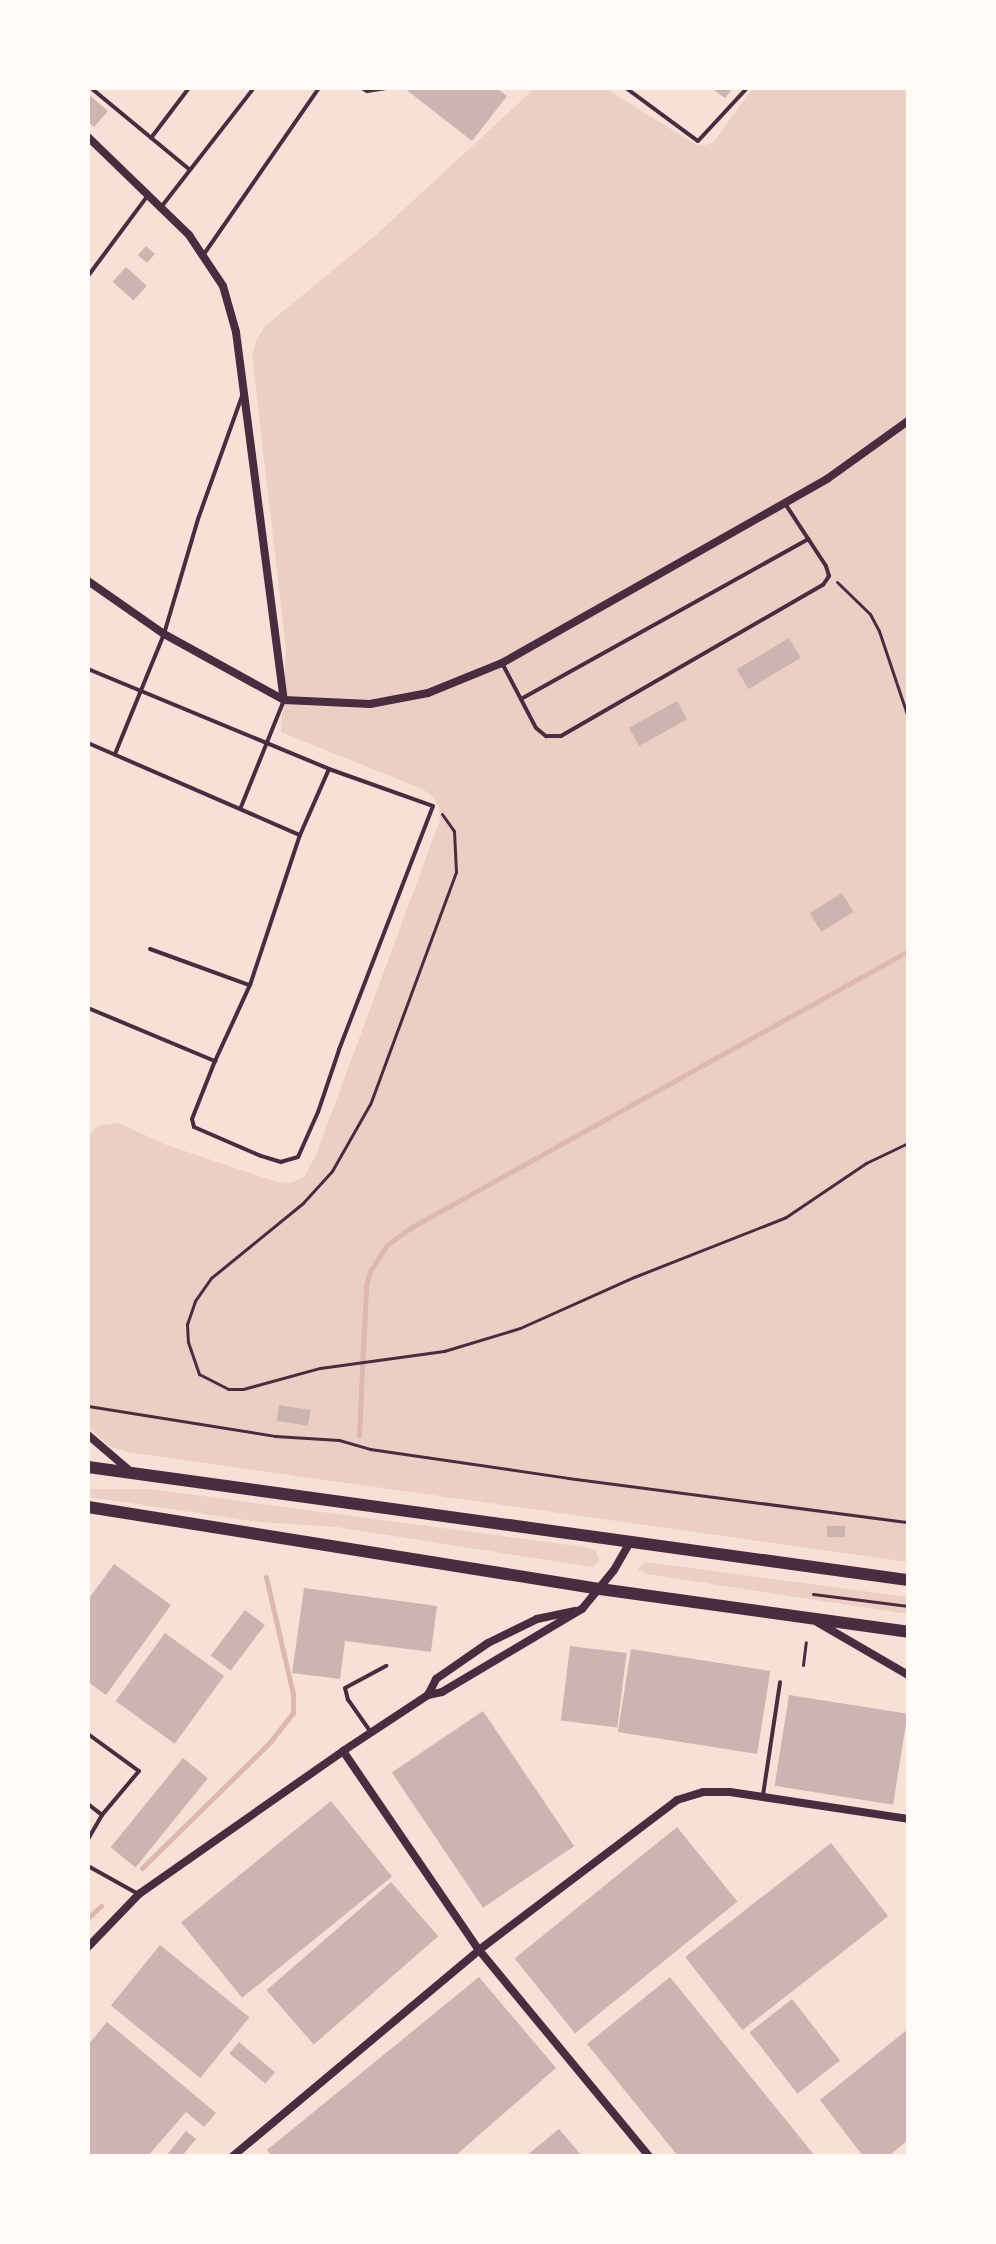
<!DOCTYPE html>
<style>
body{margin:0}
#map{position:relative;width:996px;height:2244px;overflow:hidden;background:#f7e1d7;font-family:"PT Serif",serif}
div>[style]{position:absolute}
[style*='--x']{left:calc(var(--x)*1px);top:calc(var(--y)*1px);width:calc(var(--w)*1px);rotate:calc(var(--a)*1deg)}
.green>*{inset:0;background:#ebcfc5}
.stream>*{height:5px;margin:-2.5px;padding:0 2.5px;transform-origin:2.5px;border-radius:2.5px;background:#dcb8b0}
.building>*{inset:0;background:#ccb4b1;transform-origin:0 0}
.path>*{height:3px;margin:-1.5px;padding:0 1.5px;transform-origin:1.5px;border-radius:1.5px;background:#4a2c40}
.service>*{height:4px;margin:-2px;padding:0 2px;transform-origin:2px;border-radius:2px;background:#4a2c40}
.minor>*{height:8px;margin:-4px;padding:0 4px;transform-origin:4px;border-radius:4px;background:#4a2c40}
.primary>*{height:12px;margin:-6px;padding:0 6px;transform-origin:6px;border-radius:6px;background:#4a2c40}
span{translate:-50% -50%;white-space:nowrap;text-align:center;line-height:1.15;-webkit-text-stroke:8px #fffaf5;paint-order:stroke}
.frame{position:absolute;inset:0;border:90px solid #fffaf5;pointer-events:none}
</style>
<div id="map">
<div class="green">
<div style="clip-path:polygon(535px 88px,605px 88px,695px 144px,705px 145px,713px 143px,753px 88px,908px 88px,908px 1562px,127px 1452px,109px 1446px,88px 1427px,90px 1134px,98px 1126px,119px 1123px,164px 1144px,277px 1182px,291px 1183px,304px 1177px,316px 1155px,440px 820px,439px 806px,430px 794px,420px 788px,281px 732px,286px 649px,252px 355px,257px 339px,265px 326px,376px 235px)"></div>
<div style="clip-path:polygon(88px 1489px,150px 1489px,584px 1547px,596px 1551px,599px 1561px,593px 1567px,585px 1566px,336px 1527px,259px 1522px,88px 1497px)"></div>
<div style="clip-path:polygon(645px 1562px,908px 1597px,908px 1614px,646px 1574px,638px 1569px)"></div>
</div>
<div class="stream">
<div style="--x:359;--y:1435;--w:149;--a:-87.3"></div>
<div style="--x:366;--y:1286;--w:16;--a:-75"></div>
<div style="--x:370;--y:1271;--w:31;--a:-57"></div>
<div style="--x:387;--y:1245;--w:31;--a:-36"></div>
<div style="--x:412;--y:1227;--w:568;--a:-29.09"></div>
<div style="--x:142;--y:1868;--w:180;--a:-44.5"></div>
<div style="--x:270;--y:1742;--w:37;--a:-52"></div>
<div style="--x:293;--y:1713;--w:19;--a:-90"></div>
<div style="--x:293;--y:1694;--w:120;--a:-103"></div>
<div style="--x:88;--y:1918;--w:18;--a:-43"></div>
</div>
<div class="building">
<div style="clip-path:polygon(404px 88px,496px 88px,507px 96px,472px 141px)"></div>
<div style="clip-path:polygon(711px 88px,733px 88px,725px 98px)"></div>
<div style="clip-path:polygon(88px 94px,108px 111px,94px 127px,88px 122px)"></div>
<div style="left:146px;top:246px;width:12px;height:12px;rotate:42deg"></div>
<div style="left:126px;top:267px;width:28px;height:20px;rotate:42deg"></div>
<div style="left:789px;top:638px;width:23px;height:61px;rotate:59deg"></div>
<div style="left:677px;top:701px;width:21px;height:55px;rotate:61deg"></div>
<div style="left:842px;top:893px;width:22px;height:38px;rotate:58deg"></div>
<div style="left:279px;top:1405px;width:32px;height:16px;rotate:9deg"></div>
<div style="left:827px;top:1526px;width:18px;height:11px"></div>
<div style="clip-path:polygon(114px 1564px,171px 1605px,106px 1695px,88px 1682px,88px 1600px)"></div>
<div style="clip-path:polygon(304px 1588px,437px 1606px,431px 1652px,345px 1641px,340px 1679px,292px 1673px)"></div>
<div style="left:245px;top:1610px;width:25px;height:57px;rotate:37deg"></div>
<div style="left:165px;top:1633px;width:73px;height:84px;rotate:36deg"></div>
<div style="left:570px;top:1646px;width:57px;height:75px;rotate:7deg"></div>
<div style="left:631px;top:1649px;width:141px;height:84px;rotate:9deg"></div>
<div style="left:789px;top:1695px;width:120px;height:92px;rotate:9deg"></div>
<div style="left:483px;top:1711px;width:163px;height:110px;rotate:56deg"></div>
<div style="left:183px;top:1758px;width:32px;height:115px;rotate:39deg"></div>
<div style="left:331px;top:1801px;width:97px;height:193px;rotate:51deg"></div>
<div style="left:677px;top:1827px;width:96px;height:209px;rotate:51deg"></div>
<div style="left:831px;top:1843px;width:93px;height:185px;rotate:52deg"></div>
<div style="left:391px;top:1882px;width:72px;height:165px;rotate:49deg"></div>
<div style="left:160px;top:1945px;width:115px;height:78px;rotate:39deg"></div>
<div style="clip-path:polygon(479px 1977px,556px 2068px,455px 2156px,272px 2156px,267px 2150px)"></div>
<div style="clip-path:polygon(670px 1977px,815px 2156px,678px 2156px,587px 2044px)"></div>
<div style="left:792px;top:1999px;width:78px;height:54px;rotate:52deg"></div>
<div style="clip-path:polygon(107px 2022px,216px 2113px,204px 2127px,186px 2112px,148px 2156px,88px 2156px,88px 2045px)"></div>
<div style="clip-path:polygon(908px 2029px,908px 2140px,889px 2156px,863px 2156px,820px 2100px)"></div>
<div style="left:239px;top:2042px;width:47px;height:15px;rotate:40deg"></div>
<div style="clip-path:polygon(559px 2129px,582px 2156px,526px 2156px)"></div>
<div style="clip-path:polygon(186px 2131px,196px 2139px,182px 2156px,166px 2156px)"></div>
</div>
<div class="path">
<div style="--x:837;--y:582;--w:46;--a:44.1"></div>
<div style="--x:870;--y:614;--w:19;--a:62"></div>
<div style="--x:879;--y:631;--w:91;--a:71.4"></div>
<div style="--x:442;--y:814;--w:21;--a:55"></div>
<div style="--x:454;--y:831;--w:41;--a:87.2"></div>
<div style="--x:456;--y:872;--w:247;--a:110.3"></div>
<div style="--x:370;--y:1104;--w:77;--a:119.6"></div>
<div style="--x:332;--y:1171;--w:43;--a:132.2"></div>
<div style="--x:303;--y:1203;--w:119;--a:140.8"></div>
<div style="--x:211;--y:1278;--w:28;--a:125"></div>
<div style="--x:195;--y:1301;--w:24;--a:109"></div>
<div style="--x:187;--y:1324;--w:18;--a:87"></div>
<div style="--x:188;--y:1342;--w:34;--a:71"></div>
<div style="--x:199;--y:1374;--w:33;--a:27"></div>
<div style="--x:228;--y:1389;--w:15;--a:0"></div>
<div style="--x:243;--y:1389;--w:80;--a:-15.3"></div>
<div style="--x:320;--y:1368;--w:125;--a:-7.8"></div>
<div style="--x:444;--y:1351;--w:79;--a:-16.8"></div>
<div style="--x:520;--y:1328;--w:125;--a:-24.1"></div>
<div style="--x:634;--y:1277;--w:163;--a:-21.5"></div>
<div style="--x:786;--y:1217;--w:97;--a:-34"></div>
<div style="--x:866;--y:1163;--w:47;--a:-25.5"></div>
<div style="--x:88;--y:1406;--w:189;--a:9.1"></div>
<div style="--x:275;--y:1436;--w:64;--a:3.6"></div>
<div style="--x:339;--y:1440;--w:32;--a:16"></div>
<div style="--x:370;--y:1449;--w:200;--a:8.3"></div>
<div style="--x:568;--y:1478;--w:343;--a:7.4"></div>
<div style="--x:813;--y:1594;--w:96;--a:7.2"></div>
<div style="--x:803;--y:1665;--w:23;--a:-83"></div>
</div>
<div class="service">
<div style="--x:91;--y:88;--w:127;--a:39.6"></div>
<div style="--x:362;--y:88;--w:6;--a:31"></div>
<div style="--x:367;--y:91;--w:18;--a:-9"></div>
<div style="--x:626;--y:88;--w:89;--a:36.4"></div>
<div style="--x:698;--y:141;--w:72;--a:-47.2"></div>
<div style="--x:151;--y:138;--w:63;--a:-52.8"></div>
<div style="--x:162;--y:206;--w:150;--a:-52.1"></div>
<div style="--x:204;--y:254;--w:202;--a:-55.3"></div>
<div style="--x:88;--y:276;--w:102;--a:-53.4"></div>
<div style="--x:502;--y:663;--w:73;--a:62.4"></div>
<div style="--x:536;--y:728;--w:13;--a:39"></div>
<div style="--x:546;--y:736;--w:15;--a:0"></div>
<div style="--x:561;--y:736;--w:302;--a:-30"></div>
<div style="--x:823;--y:585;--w:11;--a:-56"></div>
<div style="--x:829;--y:576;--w:10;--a:-107"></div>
<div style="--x:826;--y:566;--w:73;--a:-123.3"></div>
<div style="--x:88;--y:669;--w:261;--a:22.5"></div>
<div style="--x:329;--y:769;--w:110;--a:19.6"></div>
<div style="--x:433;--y:806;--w:261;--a:111.1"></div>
<div style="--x:339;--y:1050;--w:65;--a:108.7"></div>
<div style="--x:318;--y:1112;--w:49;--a:114"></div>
<div style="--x:298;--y:1157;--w:18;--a:164"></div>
<div style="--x:281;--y:1162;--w:21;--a:-163"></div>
<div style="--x:261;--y:1156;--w:73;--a:-156.6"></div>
<div style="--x:194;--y:1127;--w:8;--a:-104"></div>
<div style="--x:192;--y:1119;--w:62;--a:-68.4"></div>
<div style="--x:521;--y:699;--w:329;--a:-29.1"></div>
<div style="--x:88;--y:743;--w:231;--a:23.5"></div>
<div style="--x:115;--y:754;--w:130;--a:-67.8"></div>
<div style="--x:164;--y:634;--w:120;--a:-73.5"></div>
<div style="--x:198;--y:519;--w:131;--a:-70.3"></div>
<div style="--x:241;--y:807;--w:115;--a:-68.1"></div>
<div style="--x:150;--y:949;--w:105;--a:20"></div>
<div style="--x:88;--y:1008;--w:138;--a:22.7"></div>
<div style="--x:215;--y:1061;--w:84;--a:-65.3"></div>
<div style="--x:250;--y:985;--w:158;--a:-71.6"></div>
<div style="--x:300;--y:835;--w:72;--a:-66.3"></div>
<div style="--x:370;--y:1731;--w:38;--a:-125"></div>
<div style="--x:348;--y:1700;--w:12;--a:-104"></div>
<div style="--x:345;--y:1688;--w:47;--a:-28.2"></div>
<div style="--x:88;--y:1734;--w:63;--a:36"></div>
<div style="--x:139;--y:1771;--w:57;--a:130.1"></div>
<div style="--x:102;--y:1815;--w:28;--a:120"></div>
<div style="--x:763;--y:1795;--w:114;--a:-81.4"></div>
<div style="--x:88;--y:1804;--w:18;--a:38"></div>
<div style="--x:88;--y:1866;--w:57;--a:29.2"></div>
</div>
<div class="minor">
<div style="--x:88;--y:137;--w:141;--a:44.1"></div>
<div style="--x:189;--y:235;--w:61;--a:56.3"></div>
<div style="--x:223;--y:286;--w:48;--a:74.2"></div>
<div style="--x:236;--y:332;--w:371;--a:82.6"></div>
<div style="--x:88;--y:581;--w:93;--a:34.9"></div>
<div style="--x:164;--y:634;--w:137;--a:28.8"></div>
<div style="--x:284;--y:700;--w:86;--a:2.7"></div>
<div style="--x:370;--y:704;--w:59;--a:-10.7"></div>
<div style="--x:428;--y:693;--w:80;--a:-22.1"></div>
<div style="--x:502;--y:663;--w:373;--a:-29.5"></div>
<div style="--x:827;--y:479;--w:100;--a:-35.6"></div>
<div style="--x:88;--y:1435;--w:55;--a:40.6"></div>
<div style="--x:817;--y:1622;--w:105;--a:30.2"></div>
<div style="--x:428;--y:1695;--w:18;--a:-63"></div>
<div style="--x:436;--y:1679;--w:63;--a:-34.7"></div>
<div style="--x:488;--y:1643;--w:55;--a:-26.1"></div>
<div style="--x:537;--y:1619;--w:39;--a:-12"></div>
<div style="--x:343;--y:1751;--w:241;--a:55.7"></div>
<div style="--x:479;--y:1950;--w:267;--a:50.5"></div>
<div style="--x:88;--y:1947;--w:74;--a:-46.1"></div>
<div style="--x:139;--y:1894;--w:249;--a:-35"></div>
<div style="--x:343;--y:1751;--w:102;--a:-33.4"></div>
<div style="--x:428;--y:1695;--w:14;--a:-12"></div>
<div style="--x:442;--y:1692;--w:163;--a:-30.7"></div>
<div style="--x:582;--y:1609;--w:50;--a:-50.6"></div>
<div style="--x:614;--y:1570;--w:32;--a:-60"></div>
<div style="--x:233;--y:2156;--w:321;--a:-39.9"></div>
<div style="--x:479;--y:1950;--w:248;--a:-37.1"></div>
<div style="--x:677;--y:1800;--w:27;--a:-17"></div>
<div style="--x:703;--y:1792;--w:27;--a:0"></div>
<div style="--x:730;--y:1792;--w:180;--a:8.6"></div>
</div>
<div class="primary">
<div style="--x:88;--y:1467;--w:828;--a:7.85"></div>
<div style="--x:88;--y:1507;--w:519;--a:9.1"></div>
<div style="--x:600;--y:1589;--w:311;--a:7.9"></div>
</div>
<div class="frame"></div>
</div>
